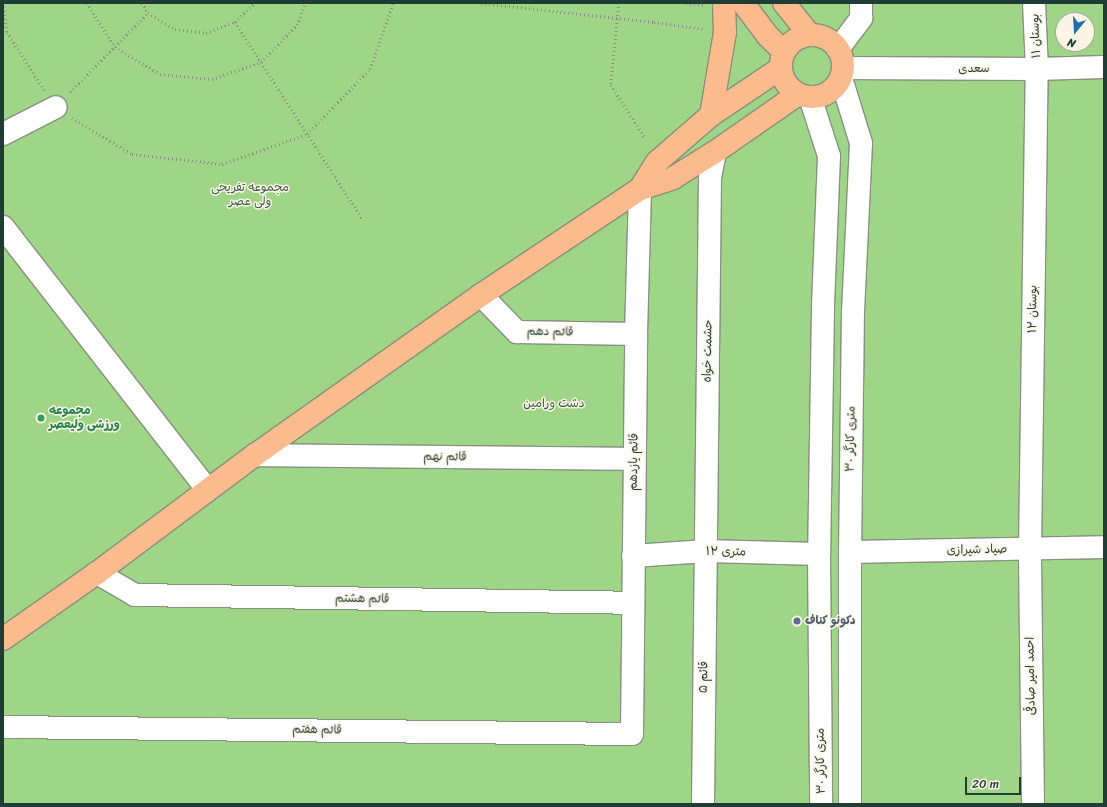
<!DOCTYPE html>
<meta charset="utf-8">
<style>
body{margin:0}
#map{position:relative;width:1107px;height:807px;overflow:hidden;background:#efe5c6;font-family:Sriracha,"Playpen Sans Arabic",sans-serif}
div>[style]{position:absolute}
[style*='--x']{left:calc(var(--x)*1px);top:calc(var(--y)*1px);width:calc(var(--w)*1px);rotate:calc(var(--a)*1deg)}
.green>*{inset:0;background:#9fd587}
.path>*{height:2.5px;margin-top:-1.25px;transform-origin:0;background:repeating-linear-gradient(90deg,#87917d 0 1px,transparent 0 4px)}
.roads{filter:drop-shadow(1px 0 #87917d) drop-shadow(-1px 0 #87917d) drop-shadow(0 1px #87917d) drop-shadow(0 -1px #87917d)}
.minor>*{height:22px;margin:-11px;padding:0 11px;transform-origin:11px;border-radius:11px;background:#fff}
.major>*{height:22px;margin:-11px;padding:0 11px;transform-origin:11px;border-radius:11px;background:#fbbb8d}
.major>.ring{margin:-11px;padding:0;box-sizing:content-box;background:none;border:22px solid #fbbb8d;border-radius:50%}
.dots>*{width:11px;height:11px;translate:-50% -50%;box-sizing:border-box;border:2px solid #fcf5e5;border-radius:50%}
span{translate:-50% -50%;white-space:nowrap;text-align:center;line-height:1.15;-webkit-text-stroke:3px #fcf5e5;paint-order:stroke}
.street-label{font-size:12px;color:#1f3d34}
.park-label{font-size:12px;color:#395b45}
.leisure-label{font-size:12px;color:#27864d;font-weight:700}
.left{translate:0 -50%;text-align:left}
.service-label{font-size:12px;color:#4e5e75;font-weight:700}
.frame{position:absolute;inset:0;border:4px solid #1f3d34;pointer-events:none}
.north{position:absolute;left:1055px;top:12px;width:40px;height:40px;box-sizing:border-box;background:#fcf5e5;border:1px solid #a4ab9e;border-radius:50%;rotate:198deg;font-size:11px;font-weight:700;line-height:16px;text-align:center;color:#1f3d34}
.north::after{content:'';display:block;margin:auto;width:14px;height:18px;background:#1f6fb2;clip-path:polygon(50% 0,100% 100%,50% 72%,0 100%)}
.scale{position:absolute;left:965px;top:777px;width:56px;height:18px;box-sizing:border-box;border:2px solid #1f3d34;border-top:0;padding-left:5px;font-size:12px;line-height:14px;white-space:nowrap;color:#1f3d34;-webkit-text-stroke:3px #fcf5e5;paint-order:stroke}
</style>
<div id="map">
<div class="green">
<div style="clip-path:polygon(evenodd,3px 3px,1104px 3px,1104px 804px,3px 804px,3px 3px,1063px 20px,1087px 20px,1087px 44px,1063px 44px,1063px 20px)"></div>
</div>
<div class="path">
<div style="--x:3;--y:3;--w:29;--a:82"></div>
<div style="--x:7;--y:32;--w:70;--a:57.2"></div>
<div style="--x:87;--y:3;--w:52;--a:57.5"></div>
<div style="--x:115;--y:47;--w:52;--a:31"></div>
<div style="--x:160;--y:74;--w:52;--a:5.5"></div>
<div style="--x:212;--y:79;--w:52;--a:-19.1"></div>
<div style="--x:261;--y:62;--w:52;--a:-45.8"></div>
<div style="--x:297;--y:25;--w:23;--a:-70"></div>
<div style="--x:142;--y:3;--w:12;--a:59"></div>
<div style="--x:148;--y:13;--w:31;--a:31"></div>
<div style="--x:175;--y:29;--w:31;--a:7"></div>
<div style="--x:206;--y:33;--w:31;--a:-21"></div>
<div style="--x:235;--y:22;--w:27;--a:-45"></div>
<div style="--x:481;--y:3;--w:174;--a:6.3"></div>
<div style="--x:654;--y:22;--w:51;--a:7.8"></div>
<div style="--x:619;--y:3;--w:82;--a:95.6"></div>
<div style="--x:611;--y:85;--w:61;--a:57.1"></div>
<div style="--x:686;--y:3;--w:18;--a:6"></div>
<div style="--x:235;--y:22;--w:236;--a:57.1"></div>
<div style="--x:70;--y:92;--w:111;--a:-45.4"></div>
<div style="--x:72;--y:118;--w:70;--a:31"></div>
<div style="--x:132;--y:154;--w:91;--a:6.3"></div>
<div style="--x:222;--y:164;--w:90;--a:-19.4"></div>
<div style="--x:307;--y:134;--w:91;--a:-45.9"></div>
<div style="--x:370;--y:69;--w:70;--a:-70.8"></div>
</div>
<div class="roads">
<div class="minor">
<div style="--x:838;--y:49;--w:39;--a:-53"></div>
<div style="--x:861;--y:18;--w:15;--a:-90"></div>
<div style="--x:843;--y:68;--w:194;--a:0.3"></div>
<div style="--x:1037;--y:69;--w:67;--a:-1.7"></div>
<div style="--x:841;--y:78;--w:68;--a:72.9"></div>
<div style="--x:861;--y:143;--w:167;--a:92.7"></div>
<div style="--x:853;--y:310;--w:242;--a:90.7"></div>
<div style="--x:850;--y:552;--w:252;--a:90"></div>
<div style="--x:810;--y:97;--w:62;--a:72.1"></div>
<div style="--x:829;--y:156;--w:152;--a:92.3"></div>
<div style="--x:823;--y:308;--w:246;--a:90.9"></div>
<div style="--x:819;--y:554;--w:250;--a:89.5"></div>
<div style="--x:3;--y:134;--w:59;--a:-27"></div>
<div style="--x:3;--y:227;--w:333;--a:52.1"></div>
<div style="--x:481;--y:295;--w:52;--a:45.8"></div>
<div style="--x:517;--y:332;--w:119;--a:1"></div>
<div style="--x:255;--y:455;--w:379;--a:0.6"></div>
<div style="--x:850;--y:552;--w:254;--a:-1.1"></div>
<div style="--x:633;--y:556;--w:73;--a:-3.9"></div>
<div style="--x:706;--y:551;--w:113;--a:1.5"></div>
<div style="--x:97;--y:573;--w:44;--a:30.1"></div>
<div style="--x:135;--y:595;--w:498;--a:0.9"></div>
<div style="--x:3;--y:727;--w:629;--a:0.64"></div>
<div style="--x:632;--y:734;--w:400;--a:-89.4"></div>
<div style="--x:636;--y:334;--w:145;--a:-88.4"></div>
<div style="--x:703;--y:804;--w:626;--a:-89.36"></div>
<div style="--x:710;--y:178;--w:26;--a:-79"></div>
<div style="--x:1033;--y:804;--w:255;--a:-90.7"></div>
<div style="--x:1030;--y:549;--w:480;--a:-89.2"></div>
<div style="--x:1037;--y:69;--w:66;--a:-92.6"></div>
</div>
<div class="major">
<div style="--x:743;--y:3;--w:40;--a:53"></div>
<div style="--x:767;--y:35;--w:24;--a:45"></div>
<div style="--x:784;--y:3;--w:41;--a:50.9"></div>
<div class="ring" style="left:781px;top:35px;width:40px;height:40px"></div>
<div style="--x:711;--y:115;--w:84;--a:-80.4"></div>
<div style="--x:725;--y:32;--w:29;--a:-92"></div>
<div style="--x:640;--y:189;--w:32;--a:-58"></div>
<div style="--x:657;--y:162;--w:72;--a:-41"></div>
<div style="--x:711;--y:115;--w:84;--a:-33.9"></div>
<div style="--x:3;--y:639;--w:115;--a:-35.1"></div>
<div style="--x:97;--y:573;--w:197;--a:-36.8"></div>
<div style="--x:255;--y:455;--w:277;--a:-35.3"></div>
<div style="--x:481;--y:295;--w:191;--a:-33.7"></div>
<div style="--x:640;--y:189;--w:35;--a:-18"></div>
<div style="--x:673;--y:178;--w:49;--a:-31.8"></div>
<div style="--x:715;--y:152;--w:101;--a:-34.9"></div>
</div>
</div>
<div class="dots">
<div style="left:41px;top:418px;background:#2e9e5b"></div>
<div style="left:797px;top:621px;background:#5c6f8a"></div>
</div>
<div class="street-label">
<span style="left:1036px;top:36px;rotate:-92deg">بوستان ۱۱</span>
<span style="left:974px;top:69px">سعدی</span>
<span style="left:1033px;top:309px;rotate:-89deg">بوستان ۱۲</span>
<span style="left:550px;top:332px;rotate:1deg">قائم دهم</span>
<span style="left:708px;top:351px;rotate:-89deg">حشمت خواه</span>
<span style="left:851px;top:439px;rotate:-89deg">۳۰ متری کارگر</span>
<span style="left:445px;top:457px;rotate:1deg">قائم نهم</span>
<span style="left:634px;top:462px;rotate:-89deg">قائم یازدهم</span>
<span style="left:977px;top:550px;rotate:-1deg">صیاد شیرازی</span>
<span style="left:726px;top:552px;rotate:1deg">۱۲ متری</span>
<span style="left:362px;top:599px;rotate:1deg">قائم هشتم</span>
<span style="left:1031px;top:676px;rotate:-91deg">احمد امیر صادقی</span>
<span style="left:704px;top:677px;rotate:-89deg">قائم ۵</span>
<span style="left:317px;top:730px;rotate:1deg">قائم هفتم</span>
<span style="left:821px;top:761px;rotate:-91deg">۳۰ متری کارگر</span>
</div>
<div class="park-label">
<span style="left:250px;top:195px">مجموعه تفریحی<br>ولی عصر</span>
<span style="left:554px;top:404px">دشت ورامین</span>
</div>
<div class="leisure-label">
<span class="left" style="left:49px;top:418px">مجموعه<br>ورزشی ولیعصر</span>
</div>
<div class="service-label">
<span class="left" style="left:805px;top:621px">دکونو کناف</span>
</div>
<div class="frame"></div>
<div class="north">N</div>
<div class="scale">20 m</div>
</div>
